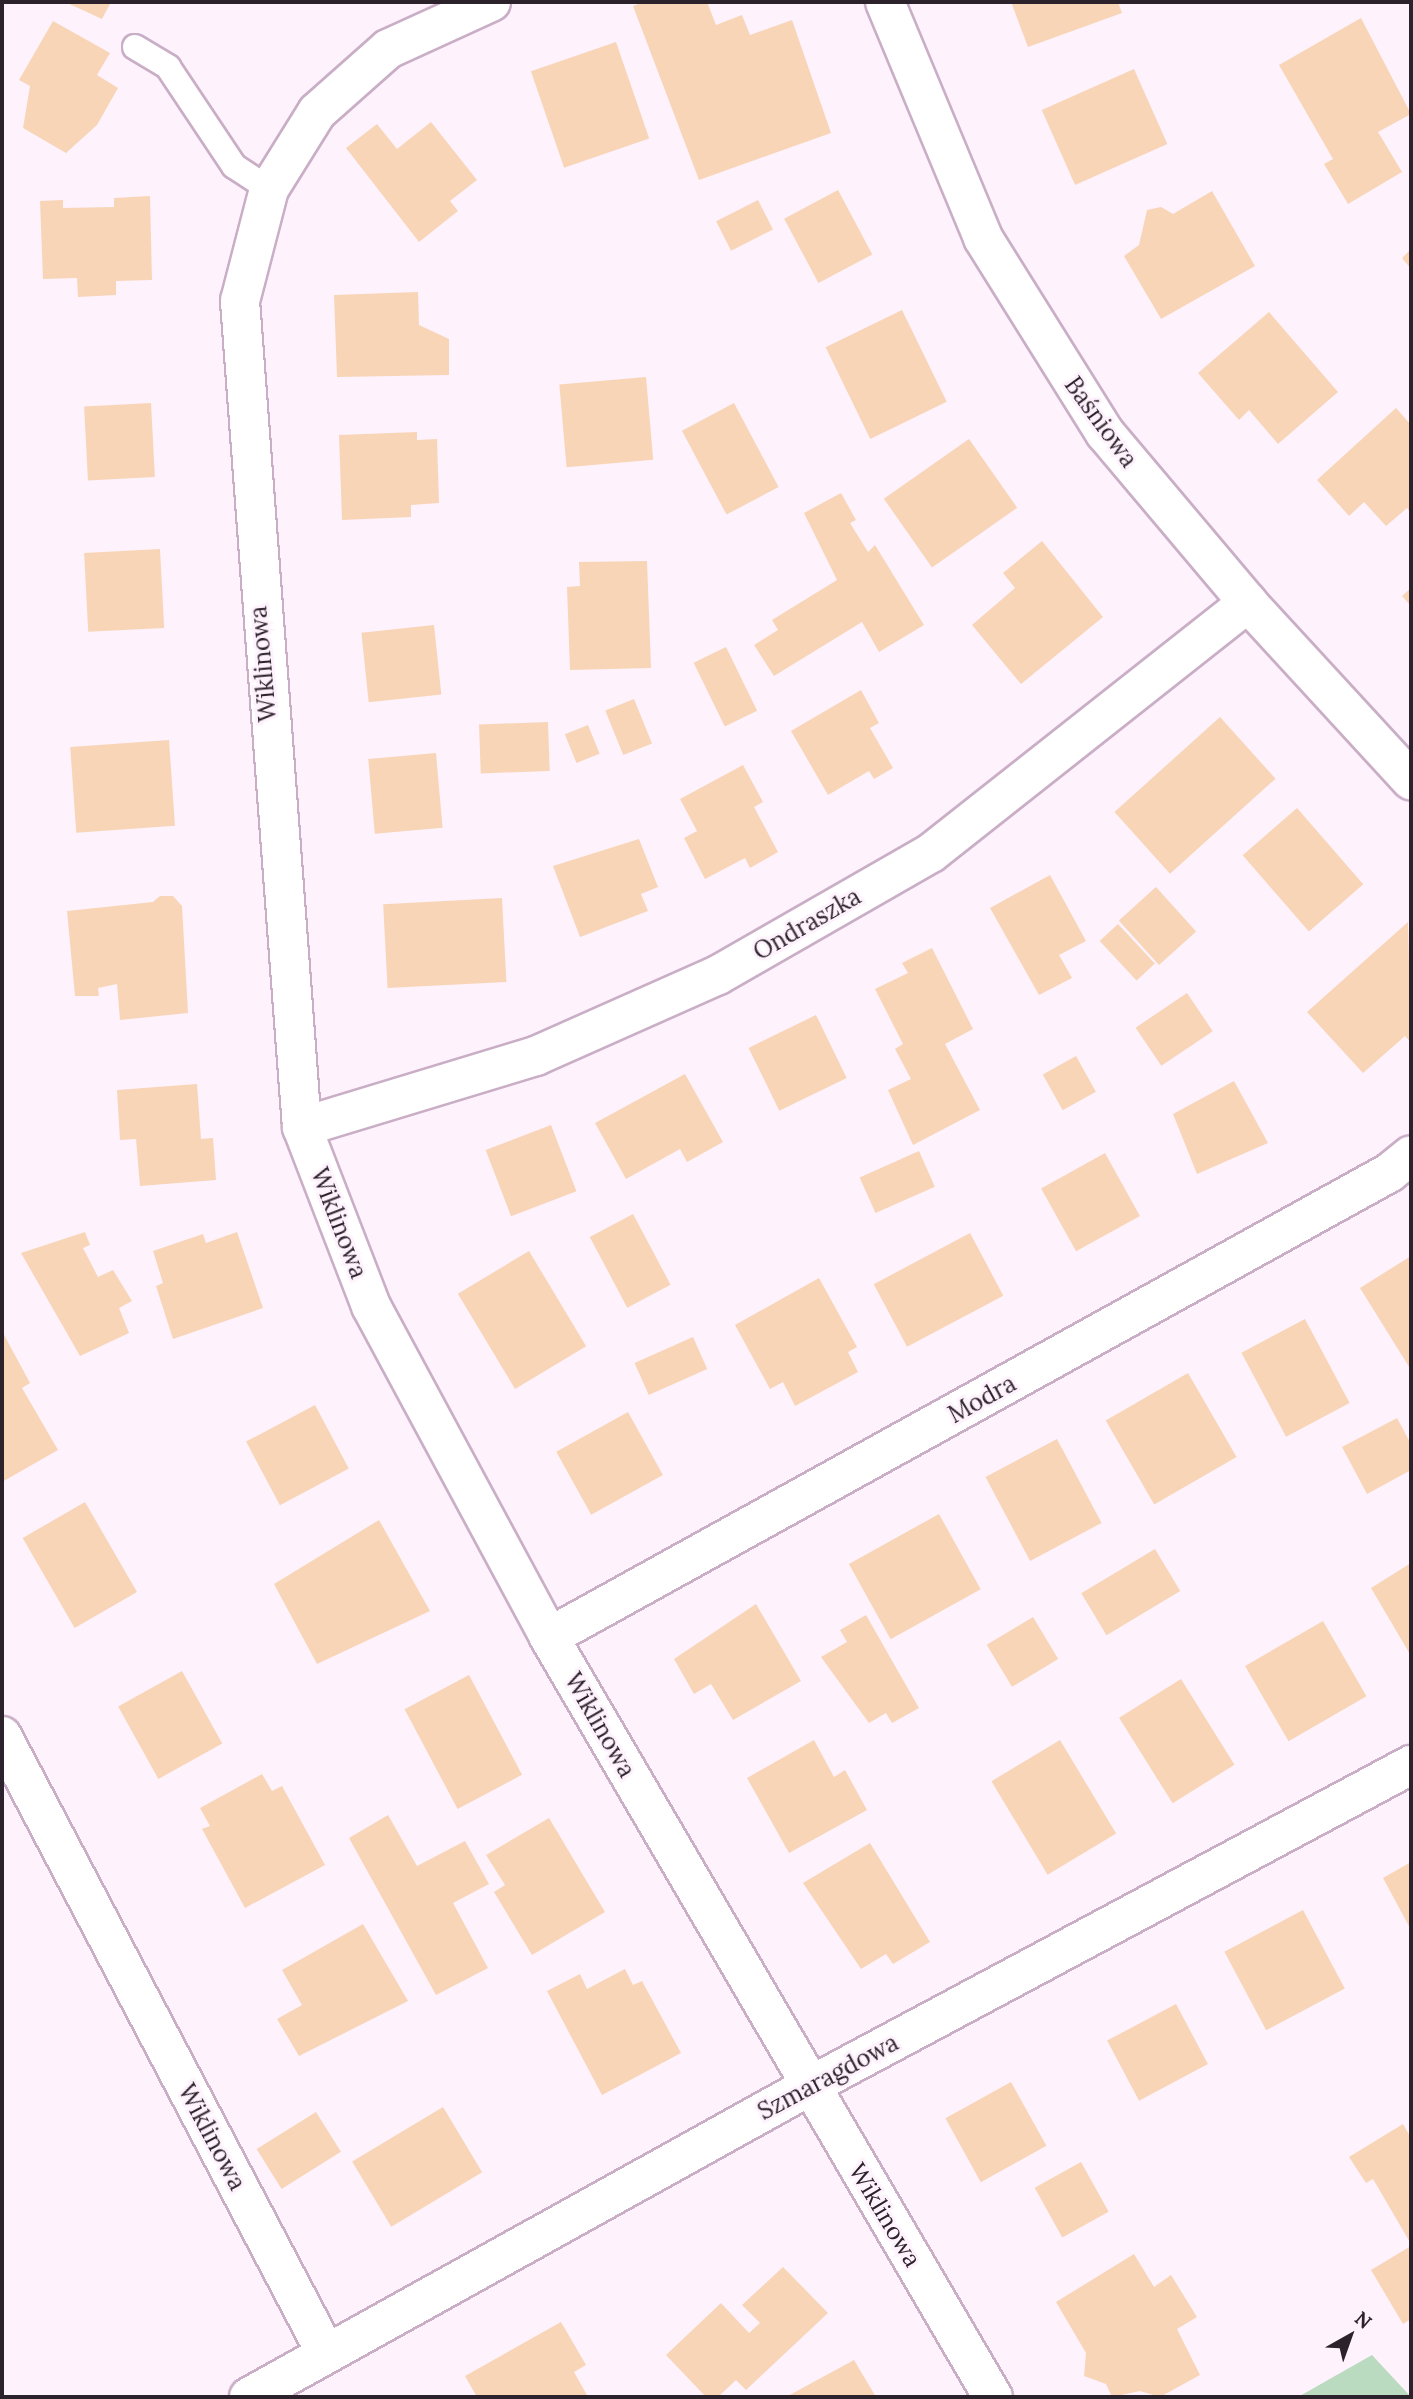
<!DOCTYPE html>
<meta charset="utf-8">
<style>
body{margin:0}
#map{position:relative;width:1413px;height:2399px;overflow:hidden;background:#fef2fd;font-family:Lora,serif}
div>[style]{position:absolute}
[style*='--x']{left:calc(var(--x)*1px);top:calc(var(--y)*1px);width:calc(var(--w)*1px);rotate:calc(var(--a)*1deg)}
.green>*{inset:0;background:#badbc0}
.building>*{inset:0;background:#f8d5b7;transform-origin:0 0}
.roads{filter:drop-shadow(2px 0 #c9aec6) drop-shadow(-2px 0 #c9aec6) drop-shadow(0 2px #c9aec6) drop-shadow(0 -2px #c9aec6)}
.lane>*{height:24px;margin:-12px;padding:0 12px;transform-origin:12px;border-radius:12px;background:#fff}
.street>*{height:38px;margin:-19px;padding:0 19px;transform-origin:19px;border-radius:19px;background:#fff}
span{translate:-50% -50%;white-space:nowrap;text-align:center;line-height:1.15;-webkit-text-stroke:6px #fef2fd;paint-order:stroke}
.street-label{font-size:24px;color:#2c222c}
.frame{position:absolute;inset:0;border:4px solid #2c222c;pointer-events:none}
.north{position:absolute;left:1315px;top:2301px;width:70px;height:70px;-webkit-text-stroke:5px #fef2fd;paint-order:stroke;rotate:40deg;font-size:19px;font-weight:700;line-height:28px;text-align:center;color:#2c222c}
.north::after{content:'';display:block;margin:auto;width:24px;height:32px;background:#2c222c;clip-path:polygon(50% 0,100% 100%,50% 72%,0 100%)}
</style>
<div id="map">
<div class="green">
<div style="clip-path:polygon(1372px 2355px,1411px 2397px,1298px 2397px)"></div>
</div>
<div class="building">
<div style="clip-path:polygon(65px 2px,111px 2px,102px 19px)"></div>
<div style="clip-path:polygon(644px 2px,707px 2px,716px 25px,742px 15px,750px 35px,792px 20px,831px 133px,699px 180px,633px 6px)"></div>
<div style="clip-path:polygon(1011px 2px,1118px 2px,1122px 13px,1028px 47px)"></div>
<div style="clip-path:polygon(1361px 18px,1411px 114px,1378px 132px,1402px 172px,1348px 204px,1324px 164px,1333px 159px,1279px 65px)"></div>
<div style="clip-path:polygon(53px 21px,110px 53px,97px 75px,118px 88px,97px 125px,66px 153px,23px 128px,30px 86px,19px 80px)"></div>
<div style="left:616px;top:42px;width:102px;height:90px;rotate:71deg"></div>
<div style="left:1134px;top:69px;width:82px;height:101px;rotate:66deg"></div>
<div style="clip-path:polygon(431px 122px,477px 180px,450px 201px,458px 211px,419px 242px,346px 148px,377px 124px,397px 149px)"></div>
<div style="left:838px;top:190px;width:73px;height:61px;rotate:62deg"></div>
<div style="clip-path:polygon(1212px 191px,1255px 266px,1161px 319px,1124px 256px,1139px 245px,1147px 210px,1161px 207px,1173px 214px)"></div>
<div style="clip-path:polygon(150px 196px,152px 280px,116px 281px,116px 295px,78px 297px,77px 278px,43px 279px,40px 201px,63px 200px,63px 208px,114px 207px,114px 198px)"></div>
<div style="left:758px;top:200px;width:33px;height:47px;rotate:63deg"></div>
<div style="clip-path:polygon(1411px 249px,1411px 269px,1402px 258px)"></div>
<div style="clip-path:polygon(418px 292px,419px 325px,449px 339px,449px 375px,337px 377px,334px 295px)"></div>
<div style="left:902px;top:310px;width:102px;height:85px;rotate:64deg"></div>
<div style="clip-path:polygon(1269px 312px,1338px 392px,1278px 444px,1249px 410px,1239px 420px,1198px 373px)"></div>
<div style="left:646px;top:377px;width:83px;height:87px;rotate:85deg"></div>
<div style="left:151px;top:403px;width:74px;height:67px;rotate:87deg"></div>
<div style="left:734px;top:403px;width:95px;height:59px;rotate:62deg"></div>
<div style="clip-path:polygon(1396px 408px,1411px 425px,1411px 513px,1407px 508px,1386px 526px,1364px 502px,1349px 516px,1317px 480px)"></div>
<div style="clip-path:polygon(417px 432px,417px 440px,437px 439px,439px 503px,411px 505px,411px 517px,342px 520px,339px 435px)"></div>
<div style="left:969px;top:439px;width:84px;height:104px;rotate:55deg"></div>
<div style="clip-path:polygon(841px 493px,856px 520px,850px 523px,868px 552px,875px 545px,924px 625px,879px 652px,862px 622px,774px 676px,754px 645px,778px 630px,772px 620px,837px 580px,804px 513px)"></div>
<div style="clip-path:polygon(1042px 541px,1103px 617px,1021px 684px,972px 625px,1015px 588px,1003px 573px)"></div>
<div style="left:160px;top:549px;width:79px;height:76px;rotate:87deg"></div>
<div style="clip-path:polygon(647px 561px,651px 668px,570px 670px,567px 587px,580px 586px,579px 562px)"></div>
<div style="clip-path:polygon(1411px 588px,1411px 606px,1402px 596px)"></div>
<div style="left:434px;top:625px;width:70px;height:73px;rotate:84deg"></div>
<div style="left:726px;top:647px;width:71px;height:36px;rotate:64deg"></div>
<div style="clip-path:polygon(861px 690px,879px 723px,870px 728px,893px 768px,874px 779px,869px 771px,828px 795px,791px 731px)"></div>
<div style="left:634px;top:699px;width:48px;height:31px;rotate:68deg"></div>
<div style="left:1220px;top:717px;width:83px;height:142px;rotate:48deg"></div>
<div style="left:548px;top:722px;width:49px;height:69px;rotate:88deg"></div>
<div style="left:588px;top:725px;width:31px;height:25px;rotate:68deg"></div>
<div style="left:169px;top:740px;width:86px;height:99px;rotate:86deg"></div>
<div style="left:436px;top:753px;width:75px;height:68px;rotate:85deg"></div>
<div style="clip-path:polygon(743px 765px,763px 802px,754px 807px,778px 852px,750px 868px,745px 858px,705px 879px,684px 838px,697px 831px,680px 799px)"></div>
<div style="left:1297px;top:808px;width:101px;height:72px;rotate:49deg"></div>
<div style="clip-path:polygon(639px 839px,658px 887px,641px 894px,648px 911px,580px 937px,553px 866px)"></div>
<div style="clip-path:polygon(1050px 875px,1086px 941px,1059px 955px,1072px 978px,1039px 995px,990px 908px)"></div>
<div style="left:1156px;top:887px;width:60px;height:50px;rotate:48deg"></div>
<div style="clip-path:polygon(160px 896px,173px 896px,182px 906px,188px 1013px,120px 1020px,117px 984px,98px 988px,99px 996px,75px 996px,67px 911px,153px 902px)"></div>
<div style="left:502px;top:898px;width:84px;height:119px;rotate:87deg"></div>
<div style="clip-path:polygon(1408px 922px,1411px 1043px,1405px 1036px,1363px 1073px,1307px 1012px)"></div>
<div style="left:1118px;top:924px;width:54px;height:25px;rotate:47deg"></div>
<div style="clip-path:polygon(932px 948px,973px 1029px,945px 1044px,980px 1110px,913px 1145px,888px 1090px,911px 1079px,895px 1049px,903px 1044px,875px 989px,908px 973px,902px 963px)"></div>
<div style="left:1187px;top:993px;width:46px;height:62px;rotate:56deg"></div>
<div style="left:816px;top:1015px;width:70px;height:75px;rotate:64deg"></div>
<div style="left:1076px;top:1056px;width:41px;height:38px;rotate:61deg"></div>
<div style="clip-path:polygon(685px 1074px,723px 1142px,687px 1162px,680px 1149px,626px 1179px,595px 1123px)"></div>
<div style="clip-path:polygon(1234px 1081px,1268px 1143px,1197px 1174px,1173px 1114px)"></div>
<div style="clip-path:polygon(197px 1084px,201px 1139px,213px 1138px,216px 1180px,140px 1186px,136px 1139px,120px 1140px,117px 1090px)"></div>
<div style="left:551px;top:1125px;width:71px;height:70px;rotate:69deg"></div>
<div style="left:919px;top:1151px;width:39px;height:65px;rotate:66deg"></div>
<div style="left:1105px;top:1153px;width:72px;height:73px;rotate:61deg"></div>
<div style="left:633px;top:1214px;width:80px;height:49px;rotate:62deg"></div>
<div style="clip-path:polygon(85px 1232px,90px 1245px,83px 1248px,98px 1277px,113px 1270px,132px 1301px,119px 1308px,129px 1333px,80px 1356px,21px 1253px)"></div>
<div style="clip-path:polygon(237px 1232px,263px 1308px,173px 1339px,156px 1286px,163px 1283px,153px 1251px,203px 1234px,206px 1243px)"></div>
<div style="left:970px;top:1233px;width:71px;height:109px;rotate:62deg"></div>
<div style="left:529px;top:1251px;width:111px;height:83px;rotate:59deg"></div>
<div style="clip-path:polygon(1411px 1256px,1411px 1370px,1360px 1288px)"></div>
<div style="clip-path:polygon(819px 1278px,857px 1347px,848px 1352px,858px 1372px,795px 1406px,783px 1382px,770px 1389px,735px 1325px)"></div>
<div style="left:1305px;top:1319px;width:95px;height:72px;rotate:62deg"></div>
<div style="clip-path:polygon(2px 1331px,30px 1383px,22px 1388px,58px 1450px,2px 1482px)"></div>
<div style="left:693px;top:1337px;width:35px;height:64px;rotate:66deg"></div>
<div style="left:1188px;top:1373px;width:97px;height:95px;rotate:60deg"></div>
<div style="left:315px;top:1405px;width:72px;height:78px;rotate:62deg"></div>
<div style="left:628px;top:1412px;width:72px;height:82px;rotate:61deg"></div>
<div style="clip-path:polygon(1397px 1418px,1411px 1444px,1411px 1470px,1367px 1494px,1342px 1447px)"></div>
<div style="left:1057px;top:1439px;width:95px;height:81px;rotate:62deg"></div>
<div style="left:85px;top:1502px;width:104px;height:72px;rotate:60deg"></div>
<div style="left:939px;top:1514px;width:86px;height:103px;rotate:61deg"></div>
<div style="clip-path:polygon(379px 1520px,430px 1611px,317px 1664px,274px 1584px)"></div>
<div style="left:1155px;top:1549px;width:49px;height:86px;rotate:59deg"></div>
<div style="clip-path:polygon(1411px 1563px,1411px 1656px,1371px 1588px)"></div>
<div style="clip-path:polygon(756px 1604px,801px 1681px,733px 1720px,711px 1684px,694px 1694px,674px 1659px)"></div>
<div style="clip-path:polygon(866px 1615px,919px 1708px,892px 1723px,886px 1713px,869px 1723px,821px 1657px,847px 1642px,840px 1630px)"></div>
<div style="left:1033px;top:1617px;width:49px;height:54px;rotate:59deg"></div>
<div style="left:1323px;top:1621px;width:87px;height:90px;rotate:60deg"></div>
<div style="left:182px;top:1671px;width:83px;height:73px;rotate:61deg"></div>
<div style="left:469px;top:1675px;width:113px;height:73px;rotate:62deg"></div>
<div style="left:1181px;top:1679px;width:101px;height:73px;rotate:58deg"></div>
<div style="clip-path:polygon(814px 1740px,834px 1777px,845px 1770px,867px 1810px,789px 1853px,747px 1778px)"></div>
<div style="left:1060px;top:1740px;width:109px;height:80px;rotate:59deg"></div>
<div style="clip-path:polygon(262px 1774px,272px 1791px,282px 1786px,325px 1865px,245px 1908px,202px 1829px,210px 1826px,200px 1808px)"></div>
<div style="clip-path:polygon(388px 1815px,417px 1866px,465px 1841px,489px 1884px,453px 1903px,488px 1968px,436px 1995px,349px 1838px)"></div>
<div style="clip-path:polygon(549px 1818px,605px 1912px,532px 1955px,494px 1892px,505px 1885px,486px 1855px)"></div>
<div style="clip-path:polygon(870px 1843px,930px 1942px,893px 1964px,886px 1954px,861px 1969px,803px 1883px)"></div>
<div style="clip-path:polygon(1411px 1862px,1411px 1930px,1383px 1878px)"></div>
<div style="left:1303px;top:1910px;width:89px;height:89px;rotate:62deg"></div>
<div style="clip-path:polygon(363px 1924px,408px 2001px,299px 2056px,277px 2019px,302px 2005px,282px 1970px)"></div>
<div style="clip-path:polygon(625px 1969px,633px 1985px,642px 1981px,681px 2053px,602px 2095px,547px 1991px,580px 1974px,587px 1989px)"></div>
<div style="left:1176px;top:2004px;width:68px;height:78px;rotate:62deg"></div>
<div style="left:1011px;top:2082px;width:73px;height:75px;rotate:61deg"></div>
<div style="left:443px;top:2107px;width:76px;height:106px;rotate:59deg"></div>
<div style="left:316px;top:2112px;width:47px;height:70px;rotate:58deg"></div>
<div style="clip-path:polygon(1403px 2124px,1411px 2138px,1411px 2244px,1373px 2179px,1366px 2183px,1349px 2157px)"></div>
<div style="left:1081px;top:2162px;width:57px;height:53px;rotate:61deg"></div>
<div style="clip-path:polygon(1411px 2246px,1411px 2319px,1403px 2324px,1371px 2270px)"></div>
<div style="clip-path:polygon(1134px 2254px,1154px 2287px,1171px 2275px,1197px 2317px,1177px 2329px,1200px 2375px,1160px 2397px,1140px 2391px,1112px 2397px,1106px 2384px,1084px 2376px,1086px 2353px,1056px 2302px)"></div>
<div style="clip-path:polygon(783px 2267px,828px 2313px,746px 2390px,736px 2380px,718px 2397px,706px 2397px,666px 2355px,721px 2303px,749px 2333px,760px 2323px,742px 2305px)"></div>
<div style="clip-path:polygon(561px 2322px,586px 2365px,574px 2372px,588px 2397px,477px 2397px,465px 2376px)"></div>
<div style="clip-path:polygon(854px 2360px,876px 2397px,786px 2397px)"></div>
</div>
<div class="roads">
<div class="lane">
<div style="--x:135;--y:47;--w:39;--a:31"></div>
<div style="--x:168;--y:67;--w:119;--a:56.3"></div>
<div style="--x:234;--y:166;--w:42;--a:33.3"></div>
</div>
<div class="street">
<div style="--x:491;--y:2;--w:113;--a:155.5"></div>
<div style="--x:388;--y:49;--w:95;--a:138.4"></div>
<div style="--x:317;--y:112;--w:91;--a:121.9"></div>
<div style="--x:269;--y:189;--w:116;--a:104.5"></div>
<div style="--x:240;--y:301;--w:828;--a:85.71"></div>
<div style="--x:302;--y:1127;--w:192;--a:68.9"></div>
<div style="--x:371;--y:1306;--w:376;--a:61.7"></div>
<div style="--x:549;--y:1637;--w:880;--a:59.71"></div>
<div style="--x:885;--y:2;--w:256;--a:67.4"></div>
<div style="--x:983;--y:238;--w:230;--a:58"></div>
<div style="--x:1105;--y:433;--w:222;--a:49.9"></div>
<div style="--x:1248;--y:603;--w:241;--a:47.4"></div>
<div style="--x:302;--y:1127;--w:245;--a:-16.9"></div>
<div style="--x:536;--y:1056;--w:199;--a:-24"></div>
<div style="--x:718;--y:975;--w:245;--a:-29.8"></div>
<div style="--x:931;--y:853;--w:404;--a:-38.3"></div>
<div style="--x:549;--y:1637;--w:960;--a:-28.92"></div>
<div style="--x:1389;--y:1173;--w:28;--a:-39"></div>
<div style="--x:2;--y:1736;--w:697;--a:62.3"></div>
<div style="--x:249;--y:2397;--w:639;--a:-29.01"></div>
<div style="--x:808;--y:2087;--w:684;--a:-28.1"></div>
</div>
</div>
<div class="street-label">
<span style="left:1101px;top:422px;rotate:54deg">Baśniowa</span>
<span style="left:263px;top:664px;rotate:-95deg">Wiklinowa</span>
<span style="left:807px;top:924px;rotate:-30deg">Ondraszka</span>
<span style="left:339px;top:1223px;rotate:69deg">Wiklinowa</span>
<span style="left:982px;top:1399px;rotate:-29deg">Modra</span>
<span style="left:600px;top:1725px;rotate:60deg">Wiklinowa</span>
<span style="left:828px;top:2077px;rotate:-28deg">Szmaragdowa</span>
<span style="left:212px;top:2137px;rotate:62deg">Wiklinowa</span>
<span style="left:885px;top:2215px;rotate:59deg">Wiklinowa</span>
</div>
<div class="frame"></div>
<div class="north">N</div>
</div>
